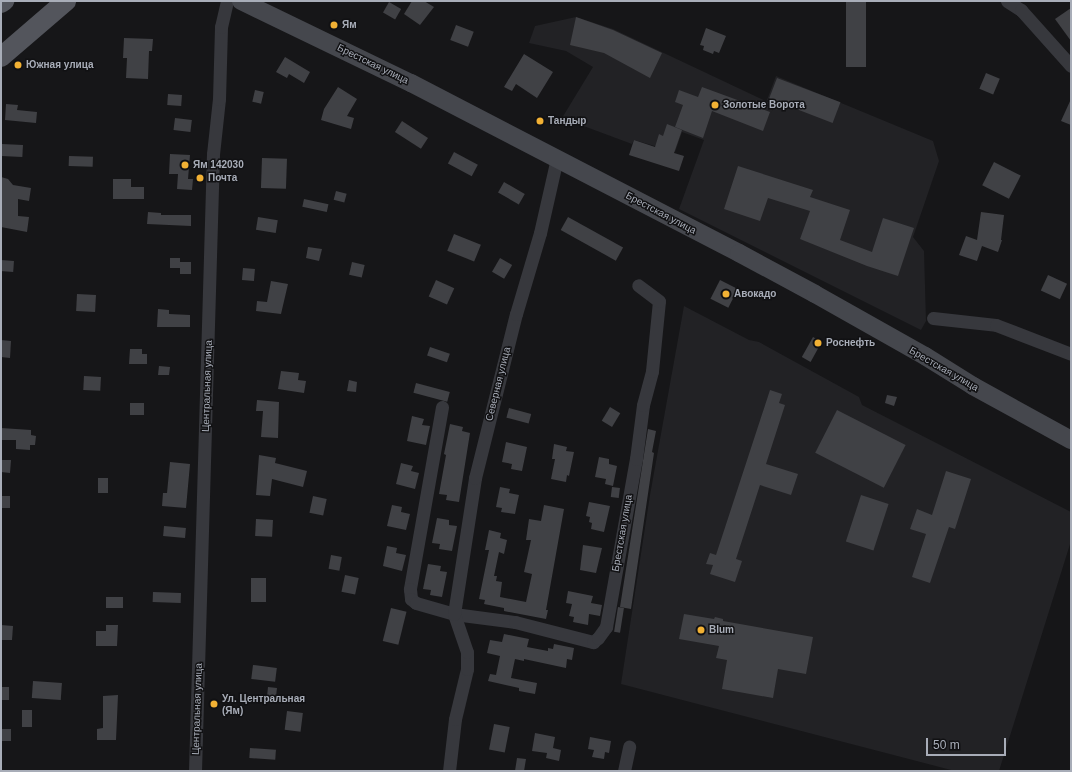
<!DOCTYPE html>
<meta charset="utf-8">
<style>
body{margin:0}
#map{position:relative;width:1072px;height:772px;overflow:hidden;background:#161618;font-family:Arial,sans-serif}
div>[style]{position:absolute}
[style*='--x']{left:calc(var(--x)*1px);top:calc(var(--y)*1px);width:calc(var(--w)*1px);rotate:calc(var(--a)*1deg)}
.built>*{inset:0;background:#222225}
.building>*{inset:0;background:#404145;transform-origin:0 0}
.minor>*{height:13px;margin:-6.5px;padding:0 6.5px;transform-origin:6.5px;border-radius:6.5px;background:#37383d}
.secondary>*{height:18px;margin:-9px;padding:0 9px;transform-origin:9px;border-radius:9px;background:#45474d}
.primary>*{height:20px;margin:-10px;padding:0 10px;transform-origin:10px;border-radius:10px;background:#53555c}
.dots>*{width:11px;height:11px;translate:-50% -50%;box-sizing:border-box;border:2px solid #111113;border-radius:50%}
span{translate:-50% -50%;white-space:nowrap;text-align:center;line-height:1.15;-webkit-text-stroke:3px #111113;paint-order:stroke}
.poi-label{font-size:10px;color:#a8adb8;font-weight:700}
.left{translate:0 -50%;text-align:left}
.street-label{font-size:10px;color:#a8adb8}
.frame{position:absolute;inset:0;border:2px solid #a8adb8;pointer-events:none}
.scale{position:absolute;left:926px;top:738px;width:80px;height:18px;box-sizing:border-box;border:2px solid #a8adb8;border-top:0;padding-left:5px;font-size:12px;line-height:14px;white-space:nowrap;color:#a8adb8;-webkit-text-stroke:3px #111113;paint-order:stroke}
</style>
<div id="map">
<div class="built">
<div style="clip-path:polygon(576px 17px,613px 29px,774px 105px,771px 114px,775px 103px,767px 100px,776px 76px,933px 141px,939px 161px,913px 237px,924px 251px,926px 321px,921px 330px,679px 209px,704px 140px,682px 132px,675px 152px,634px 140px,632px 144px,562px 118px,593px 67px,566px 51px,529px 43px,535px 26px)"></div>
<div style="clip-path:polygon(684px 306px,749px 340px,759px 342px,859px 397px,862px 405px,1071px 512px,1071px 541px,999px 771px,955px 771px,621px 684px,650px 495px)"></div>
</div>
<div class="building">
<div style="clip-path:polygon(412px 1px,424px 1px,434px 7px,420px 25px,404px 14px)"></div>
<div style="left:846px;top:1px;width:20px;height:66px"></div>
<div style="left:389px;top:2px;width:14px;height:12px;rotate:30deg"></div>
<div style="clip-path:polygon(1071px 8px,1071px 41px,1055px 19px)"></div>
<div style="clip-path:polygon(576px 17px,613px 30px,662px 53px,650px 78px,604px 53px,570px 45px)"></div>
<div style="left:456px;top:25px;width:19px;height:16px;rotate:21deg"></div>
<div style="clip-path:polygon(706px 28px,726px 36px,719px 53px,714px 51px,713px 54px,703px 50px,704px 46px,700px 45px)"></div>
<div style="clip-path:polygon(124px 38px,153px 39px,152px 51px,149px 51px,148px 79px,126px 78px,127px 58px,123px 58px)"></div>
<div style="clip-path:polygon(524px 54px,553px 72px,537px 98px,516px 84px,512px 91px,504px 87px)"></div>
<div style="clip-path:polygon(285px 57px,310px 72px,304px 83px,289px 74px,287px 78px,276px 72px)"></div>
<div style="left:986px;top:73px;width:15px;height:17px;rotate:23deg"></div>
<div style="left:777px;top:78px;width:68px;height:22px;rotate:21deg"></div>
<div style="clip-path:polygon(338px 87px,357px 99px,347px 116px,354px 118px,351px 129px,321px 120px,324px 109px)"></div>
<div style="clip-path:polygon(702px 87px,770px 112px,763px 131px,712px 111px,703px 138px,675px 127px,683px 105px,675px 102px,679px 90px,698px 97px)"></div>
<div style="left:255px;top:90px;width:9px;height:12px;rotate:13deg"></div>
<div style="left:168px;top:94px;width:14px;height:11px;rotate:4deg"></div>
<div style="clip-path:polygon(1071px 99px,1071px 125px,1061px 121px)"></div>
<div style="clip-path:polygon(6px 104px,18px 105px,17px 110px,37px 112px,36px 123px,5px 120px)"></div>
<div style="left:175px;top:118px;width:17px;height:12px;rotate:7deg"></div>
<div style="left:402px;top:121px;width:31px;height:13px;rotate:33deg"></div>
<div style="clip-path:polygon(667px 124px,682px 130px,674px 153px,684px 156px,679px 171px,629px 155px,634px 140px,655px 147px,659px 134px,663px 136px)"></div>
<div style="left:2px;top:144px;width:21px;height:12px;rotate:3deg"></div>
<div style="left:454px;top:152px;width:27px;height:13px;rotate:28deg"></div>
<div style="clip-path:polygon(170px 154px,190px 155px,188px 179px,193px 179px,192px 190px,177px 189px,178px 174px,169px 174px)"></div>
<div style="left:69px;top:156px;width:24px;height:10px;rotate:2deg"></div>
<div style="left:262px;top:158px;width:25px;height:30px;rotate:2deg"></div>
<div style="left:994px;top:162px;width:30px;height:26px;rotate:27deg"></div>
<div style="clip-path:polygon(738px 166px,813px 190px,810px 197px,850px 210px,840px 240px,872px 252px,883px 218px,914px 228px,898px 276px,867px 266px,800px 239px,810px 211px,768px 198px,760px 221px,724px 209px)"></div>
<div style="clip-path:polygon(1px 177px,8px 179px,13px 185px,31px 188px,29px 201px,18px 199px,18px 216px,29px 217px,27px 232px,1px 227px)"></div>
<div style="clip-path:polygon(113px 179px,131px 179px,131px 187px,144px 187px,144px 199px,113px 199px)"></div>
<div style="left:504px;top:182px;width:24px;height:12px;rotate:30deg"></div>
<div style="left:336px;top:191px;width:11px;height:9px;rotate:15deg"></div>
<div style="left:304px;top:199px;width:25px;height:8px;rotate:12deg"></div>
<div style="clip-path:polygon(148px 212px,161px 213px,161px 215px,191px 215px,191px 226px,147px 224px)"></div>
<div style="clip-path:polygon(981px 212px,1004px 215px,1001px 240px,1002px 240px,998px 252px,982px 246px,977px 261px,959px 255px,966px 236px,977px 240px)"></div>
<div style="left:258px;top:217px;width:20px;height:13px;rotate:9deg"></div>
<div style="left:568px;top:217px;width:63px;height:15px;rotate:29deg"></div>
<div style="left:454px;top:234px;width:29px;height:18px;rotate:22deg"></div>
<div style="clip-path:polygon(308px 247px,322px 249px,319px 261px,306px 258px)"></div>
<div style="left:170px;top:258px;width:10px;height:10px"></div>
<div style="left:500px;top:258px;width:14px;height:16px;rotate:30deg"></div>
<div style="left:1px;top:260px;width:13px;height:11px;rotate:4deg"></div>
<div style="left:180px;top:262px;width:11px;height:12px"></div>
<div style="left:352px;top:262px;width:13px;height:13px;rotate:13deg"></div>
<div style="left:243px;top:268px;width:12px;height:12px;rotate:5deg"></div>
<div style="left:1048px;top:275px;width:21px;height:17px;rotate:25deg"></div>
<div style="left:436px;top:280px;width:20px;height:18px;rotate:24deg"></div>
<div style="left:720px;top:280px;width:20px;height:21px;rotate:27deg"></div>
<div style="clip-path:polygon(271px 281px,288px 284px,281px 314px,256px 311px,257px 301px,267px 302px)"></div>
<div style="left:77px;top:294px;width:19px;height:17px;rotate:3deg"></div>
<div style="clip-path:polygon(158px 309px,169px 310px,169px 314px,190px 315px,190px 327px,157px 327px)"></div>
<div style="left:813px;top:337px;width:10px;height:23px;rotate:29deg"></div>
<div style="clip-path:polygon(1px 340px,11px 341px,10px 358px,1px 357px)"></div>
<div style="left:430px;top:347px;width:21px;height:9px;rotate:19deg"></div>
<div style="clip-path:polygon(130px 349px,142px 349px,142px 354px,147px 354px,147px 364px,129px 364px)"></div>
<div style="clip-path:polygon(159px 366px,170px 367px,169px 375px,158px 375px)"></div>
<div style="clip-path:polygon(281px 371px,299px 373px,298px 380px,306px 381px,304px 393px,278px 389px)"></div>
<div style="left:84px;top:376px;width:17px;height:14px;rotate:3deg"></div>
<div style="clip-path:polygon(349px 380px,357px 382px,356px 392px,347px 391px)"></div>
<div style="left:416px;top:383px;width:35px;height:10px;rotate:15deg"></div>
<div style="clip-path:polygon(770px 390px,782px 394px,779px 403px,785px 405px,766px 464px,798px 474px,791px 495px,760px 485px,736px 559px,742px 561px,735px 582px,710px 574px,713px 565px,706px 564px,710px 553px,716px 555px)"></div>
<div style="clip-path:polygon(887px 395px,897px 397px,894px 406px,885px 403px)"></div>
<div style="clip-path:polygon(257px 400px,279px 402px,278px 438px,261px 437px,263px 411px,256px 411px)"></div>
<div style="left:130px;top:403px;width:14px;height:12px"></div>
<div style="left:610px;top:407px;width:12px;height:16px;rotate:31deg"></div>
<div style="left:509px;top:408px;width:23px;height:10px;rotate:15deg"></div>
<div style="left:837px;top:410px;width:77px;height:48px;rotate:27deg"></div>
<div style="clip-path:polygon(412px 416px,424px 419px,422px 425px,430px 426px,426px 445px,407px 441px)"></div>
<div style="clip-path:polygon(450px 424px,463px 427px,462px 431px,470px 433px,459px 502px,446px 500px,447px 495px,439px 494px,446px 455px,444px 454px)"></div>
<div style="clip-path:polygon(1px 428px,31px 430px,31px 435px,36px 436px,35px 445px,30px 445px,30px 450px,16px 449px,16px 440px,1px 440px)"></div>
<div style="clip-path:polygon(648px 429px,656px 431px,652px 452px,654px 453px,631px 609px,620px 607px)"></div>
<div style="clip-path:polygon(506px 442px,527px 447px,522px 471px,511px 469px,512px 464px,502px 462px)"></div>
<div style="clip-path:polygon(554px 444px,567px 447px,566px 451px,574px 452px,569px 476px,567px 475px,566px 482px,551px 479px,555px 459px,552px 459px)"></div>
<div style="clip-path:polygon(259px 455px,276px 458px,275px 463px,307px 471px,303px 487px,272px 479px,270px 496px,256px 495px)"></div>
<div style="clip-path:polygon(599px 457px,609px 459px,609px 464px,617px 466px,613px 486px,605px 484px,606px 479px,595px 477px)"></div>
<div style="clip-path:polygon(1px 460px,11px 460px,10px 473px,1px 472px)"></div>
<div style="clip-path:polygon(170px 462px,190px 464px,186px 508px,162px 506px,163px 493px,167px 493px)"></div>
<div style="clip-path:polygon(401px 463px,413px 466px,411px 471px,419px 473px,415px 489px,396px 484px)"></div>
<div style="clip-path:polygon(946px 471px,971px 479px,955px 529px,949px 527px,930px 583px,912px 577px,926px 534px,910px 529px,917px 509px,932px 515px)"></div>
<div style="left:98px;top:478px;width:10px;height:15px"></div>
<div style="clip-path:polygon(500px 487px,510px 489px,509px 493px,519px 495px,515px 514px,501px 512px,502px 508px,496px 507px)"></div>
<div style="left:612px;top:487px;width:8px;height:10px;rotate:7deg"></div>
<div style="left:861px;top:495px;width:29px;height:49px;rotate:18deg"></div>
<div style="left:1px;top:496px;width:9px;height:12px"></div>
<div style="left:313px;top:496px;width:14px;height:17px;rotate:12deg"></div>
<div style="clip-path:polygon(589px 502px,610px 506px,604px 532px,591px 529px,592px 523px,589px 522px,590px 517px,586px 516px)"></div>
<div style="clip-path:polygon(392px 505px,402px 507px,401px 512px,410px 514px,406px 530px,387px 526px)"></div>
<div style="clip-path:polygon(544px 505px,564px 509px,546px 610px,548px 610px,546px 619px,504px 611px,504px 608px,484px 604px,485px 600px,479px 599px,489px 550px,485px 550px,489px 530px,501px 533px,500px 538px,507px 540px,504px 554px,499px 552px,494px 576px,497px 576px,496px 581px,502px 582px,500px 597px,526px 602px,532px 574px,524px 572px,531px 540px,526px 540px,529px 519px,541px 521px)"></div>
<div style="clip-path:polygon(437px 518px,449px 520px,449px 525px,457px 526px,452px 551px,439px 549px,440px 544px,432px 543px)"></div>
<div style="left:256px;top:519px;width:17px;height:17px;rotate:3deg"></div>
<div style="left:164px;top:526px;width:22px;height:10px;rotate:5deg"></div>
<div style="clip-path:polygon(583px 545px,602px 548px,596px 573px,580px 570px)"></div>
<div style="clip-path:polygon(387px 546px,397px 548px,396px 553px,406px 555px,402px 571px,383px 566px)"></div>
<div style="left:331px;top:555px;width:11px;height:14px;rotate:10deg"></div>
<div style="clip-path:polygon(428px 564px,441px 566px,440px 571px,447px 572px,442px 597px,430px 595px,431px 590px,423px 589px)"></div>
<div style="left:345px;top:575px;width:14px;height:17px;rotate:12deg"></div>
<div style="left:251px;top:578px;width:15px;height:24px"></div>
<div style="clip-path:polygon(568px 591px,593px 596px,591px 603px,602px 605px,600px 616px,589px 614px,588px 625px,573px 622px,574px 617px,569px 616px,572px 604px,566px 603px)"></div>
<div style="left:153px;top:592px;width:28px;height:10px;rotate:2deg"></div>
<div style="left:106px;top:597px;width:17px;height:11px"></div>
<div style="left:618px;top:607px;width:6px;height:25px;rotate:9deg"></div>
<div style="left:391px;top:608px;width:16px;height:34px;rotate:14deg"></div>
<div style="clip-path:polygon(684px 614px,714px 619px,715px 617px,723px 619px,723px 621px,813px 637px,806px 674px,778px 669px,773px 698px,722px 689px,727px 660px,716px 658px,719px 646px,679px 639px)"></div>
<div style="clip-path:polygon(1px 625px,13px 626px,12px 640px,1px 640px)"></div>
<div style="clip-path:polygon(106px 625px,118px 625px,117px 646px,96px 646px,96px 631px,106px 631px)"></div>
<div style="clip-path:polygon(504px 634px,529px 639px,527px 647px,548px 651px,548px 648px,553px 649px,554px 644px,574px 648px,572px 660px,567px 659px,566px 668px,524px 659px,524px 661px,515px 659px,511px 678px,537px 683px,535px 694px,519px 691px,519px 688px,488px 681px,490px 674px,496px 675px,500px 656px,487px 653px,490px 640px,502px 642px)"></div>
<div style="left:253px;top:665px;width:24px;height:14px;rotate:7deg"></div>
<div style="left:33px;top:681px;width:29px;height:17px;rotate:4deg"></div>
<div style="left:1px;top:687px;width:8px;height:13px"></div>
<div style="left:268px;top:687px;width:9px;height:12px;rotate:6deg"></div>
<div style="clip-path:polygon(118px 695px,116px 740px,97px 740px,97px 729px,103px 728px,103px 696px)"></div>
<div style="left:22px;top:710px;width:10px;height:17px"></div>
<div style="left:287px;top:711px;width:16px;height:19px;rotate:7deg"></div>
<div style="left:494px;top:724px;width:16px;height:26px;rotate:11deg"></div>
<div style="left:1px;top:729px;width:10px;height:12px"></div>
<div style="clip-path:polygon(535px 733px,555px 737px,553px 748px,561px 750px,559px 761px,546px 758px,547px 753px,532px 751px)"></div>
<div style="clip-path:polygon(590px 737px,611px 741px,609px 753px,605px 752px,604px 759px,592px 757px,594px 750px,588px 749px)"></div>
<div style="left:250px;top:748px;width:26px;height:10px;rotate:4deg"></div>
<div style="clip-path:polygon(517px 758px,526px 759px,524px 771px,515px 771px)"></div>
</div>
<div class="minor">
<div style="--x:1007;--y:1;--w:17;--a:33"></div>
<div style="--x:1021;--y:10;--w:75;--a:48.2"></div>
<div style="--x:933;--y:318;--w:63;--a:6.3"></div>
<div style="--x:996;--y:325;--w:80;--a:21.1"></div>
<div style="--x:442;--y:407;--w:185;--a:100"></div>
<div style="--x:410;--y:589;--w:10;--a:84"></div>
<div style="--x:411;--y:599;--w:6;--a:39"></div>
<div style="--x:416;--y:603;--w:40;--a:16"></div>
<div style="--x:454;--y:614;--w:62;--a:7.5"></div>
<div style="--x:515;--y:622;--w:81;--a:14.4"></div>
<div style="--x:593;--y:642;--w:6;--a:-39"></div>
<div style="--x:598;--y:638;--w:14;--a:-54"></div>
<div style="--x:606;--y:627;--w:171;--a:-79.9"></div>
<div style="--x:636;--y:459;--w:54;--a:-82.6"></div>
<div style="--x:643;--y:405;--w:35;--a:-75"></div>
<div style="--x:652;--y:371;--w:70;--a:-84.3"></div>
<div style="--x:659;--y:301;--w:26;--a:-143"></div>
<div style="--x:195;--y:771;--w:617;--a:-88.33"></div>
<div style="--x:213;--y:154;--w:55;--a:-83.8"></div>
<div style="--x:219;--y:99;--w:72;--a:-88.4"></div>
<div style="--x:221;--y:27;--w:27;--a:-77"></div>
<div style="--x:449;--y:771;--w:52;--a:-83.4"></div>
<div style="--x:455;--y:719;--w:51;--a:-76.5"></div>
<div style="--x:467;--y:669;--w:17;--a:-90"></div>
<div style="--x:467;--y:652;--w:40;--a:-108.9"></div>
<div style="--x:454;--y:614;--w:138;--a:-81.2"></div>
<div style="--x:475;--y:478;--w:169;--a:-76"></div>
<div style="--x:516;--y:314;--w:84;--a:-73.5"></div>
<div style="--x:540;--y:233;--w:77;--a:-77.2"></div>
<div style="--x:624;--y:771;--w:25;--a:-78"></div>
</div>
<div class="secondary">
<div style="--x:241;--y:1;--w:189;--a:25.8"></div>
<div style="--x:411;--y:83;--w:369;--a:27.4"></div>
<div style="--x:739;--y:253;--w:86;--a:28.3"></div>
<div style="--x:815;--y:294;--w:126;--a:29.4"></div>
<div style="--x:925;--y:356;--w:57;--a:32"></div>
<div style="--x:973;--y:386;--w:112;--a:28.9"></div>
</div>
<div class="primary">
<div style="--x:1;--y:3;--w:4;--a:-34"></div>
<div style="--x:1;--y:57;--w:86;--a:-40.7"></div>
</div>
<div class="dots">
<div style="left:334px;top:25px;background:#f2b134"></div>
<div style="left:18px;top:65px;background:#f2b134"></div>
<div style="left:715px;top:105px;background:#f2b134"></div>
<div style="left:540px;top:121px;background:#f2b134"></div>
<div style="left:185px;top:165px;background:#f2b134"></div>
<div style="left:200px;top:178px;background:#f2b134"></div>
<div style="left:726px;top:294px;background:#f2b134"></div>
<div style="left:818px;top:343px;background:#f2b134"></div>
<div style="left:701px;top:630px;background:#f2b134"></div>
<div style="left:214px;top:704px;background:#f2b134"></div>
</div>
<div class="poi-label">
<span class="left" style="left:342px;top:25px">Ям</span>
<span class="left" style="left:26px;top:65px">Южная улица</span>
<span class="left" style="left:723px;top:105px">Золотые Ворота</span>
<span class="left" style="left:548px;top:121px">Тандыр</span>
<span class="left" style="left:193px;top:165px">Ям 142030</span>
<span class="left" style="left:208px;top:178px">Почта</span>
<span class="left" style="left:734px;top:294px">Авокадо</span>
<span class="left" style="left:826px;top:343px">Роснефть</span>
<span class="left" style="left:709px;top:630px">Blum</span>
<span class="left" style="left:222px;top:704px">Ул. Центральная<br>(Ям)</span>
</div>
<div class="street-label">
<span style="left:373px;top:64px;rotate:26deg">Брестская улица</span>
<span style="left:661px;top:213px;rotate:28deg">Брестская улица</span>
<span style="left:944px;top:369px;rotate:30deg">Брестская улица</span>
<span style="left:498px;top:384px;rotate:-76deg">Северная улица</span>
<span style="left:207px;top:386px;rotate:-88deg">Центральная улица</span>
<span style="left:622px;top:533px;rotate:-80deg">Брестская улица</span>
<span style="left:197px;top:709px;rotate:-88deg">Центральная улица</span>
</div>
<div class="frame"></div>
<div class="scale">50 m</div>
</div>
